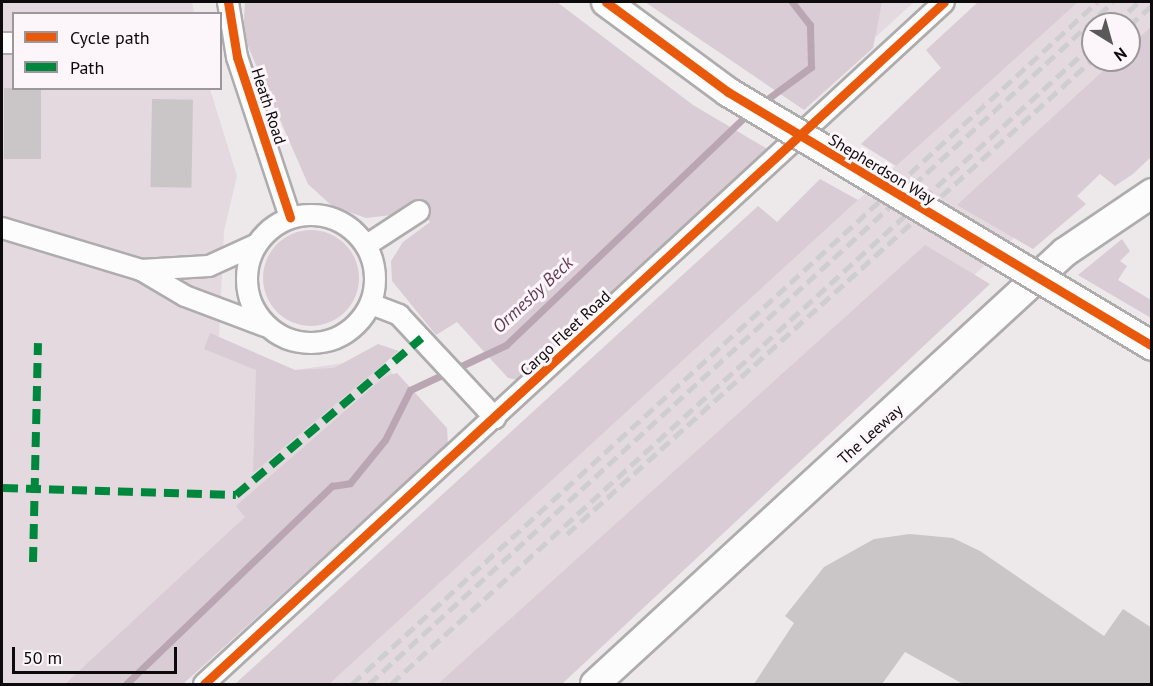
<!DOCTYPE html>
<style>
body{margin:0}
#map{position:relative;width:1153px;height:686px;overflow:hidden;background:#ede9eb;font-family:"PT Sans",sans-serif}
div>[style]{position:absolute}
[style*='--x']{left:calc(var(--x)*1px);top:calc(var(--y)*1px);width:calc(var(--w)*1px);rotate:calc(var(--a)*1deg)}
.built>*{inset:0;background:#e3d9df}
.green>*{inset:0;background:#d9ccd4}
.round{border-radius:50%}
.stream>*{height:7px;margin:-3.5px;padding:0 3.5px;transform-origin:3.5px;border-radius:3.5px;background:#baa6b2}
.building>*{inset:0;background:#cac6c8;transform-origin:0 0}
.roads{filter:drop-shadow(2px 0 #afacae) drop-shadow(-2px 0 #afacae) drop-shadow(0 2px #afacae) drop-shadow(0 -2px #afacae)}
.street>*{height:20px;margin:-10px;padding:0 10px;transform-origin:10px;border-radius:10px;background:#fcfcfc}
.street>.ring{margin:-10px;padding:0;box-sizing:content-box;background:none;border:20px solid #fcfcfc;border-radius:50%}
.secondary>*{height:28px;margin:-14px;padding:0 14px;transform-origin:14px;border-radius:14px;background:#fcfcfc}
.rail>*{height:4.5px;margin-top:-2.25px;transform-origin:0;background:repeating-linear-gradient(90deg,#cfcecf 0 12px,transparent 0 18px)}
.bridges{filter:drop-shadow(2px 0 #afacae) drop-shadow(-2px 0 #afacae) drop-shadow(0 2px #afacae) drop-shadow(0 -2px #afacae)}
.secondary-bridge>*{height:28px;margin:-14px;padding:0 14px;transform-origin:14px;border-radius:14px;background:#fcfcfc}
.quiet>*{height:8px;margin-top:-4px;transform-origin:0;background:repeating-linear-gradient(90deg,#00873e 0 15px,transparent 0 23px)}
.cycleway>*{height:9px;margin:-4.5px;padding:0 4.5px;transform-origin:4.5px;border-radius:4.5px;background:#e8590c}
span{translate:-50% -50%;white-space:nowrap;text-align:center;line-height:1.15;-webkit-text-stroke:6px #fcf5f9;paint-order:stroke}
.street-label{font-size:16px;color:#0d0a0c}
.water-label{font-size:18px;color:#643b56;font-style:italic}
.frame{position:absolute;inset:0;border:3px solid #0d0a0c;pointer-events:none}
.legend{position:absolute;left:12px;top:12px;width:210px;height:78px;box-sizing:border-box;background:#fcf5f9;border:2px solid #9c979a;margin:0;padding:8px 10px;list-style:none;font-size:18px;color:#0d0a0c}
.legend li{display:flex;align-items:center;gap:12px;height:30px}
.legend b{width:30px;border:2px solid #9c979a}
.north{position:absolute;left:1081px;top:12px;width:60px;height:60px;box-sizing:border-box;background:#fcf5f9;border:2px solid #9c979a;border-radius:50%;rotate:143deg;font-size:16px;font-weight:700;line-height:24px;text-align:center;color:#0d0a0c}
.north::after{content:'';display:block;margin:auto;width:21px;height:27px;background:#5b585a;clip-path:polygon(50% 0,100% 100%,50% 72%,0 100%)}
.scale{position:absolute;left:12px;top:647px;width:165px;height:27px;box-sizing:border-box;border:3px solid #0d0a0c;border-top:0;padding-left:8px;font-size:18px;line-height:21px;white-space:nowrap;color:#0d0a0c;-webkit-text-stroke:4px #fcf5f9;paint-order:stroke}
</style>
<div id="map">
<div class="built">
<div style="clip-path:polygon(2px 2px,192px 2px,194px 13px,14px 14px,14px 88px,210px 89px,237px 176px,224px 231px,219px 338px,295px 370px,380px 358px,397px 379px,66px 684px,2px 684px)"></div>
<div style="clip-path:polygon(836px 2px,914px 2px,869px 43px)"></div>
<div style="clip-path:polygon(evenodd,1075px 2px,1151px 2px,1151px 110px,537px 684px,328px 684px,1075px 2px,1093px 24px,1129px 24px,1129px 60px,1093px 60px,1093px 24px)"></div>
</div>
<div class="green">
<div style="clip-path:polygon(245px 2px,557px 2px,693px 105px,769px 150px,518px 380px,508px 378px,457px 322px,436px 335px,392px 281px,391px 261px,403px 242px,430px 222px,414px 203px,392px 215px,366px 218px,332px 206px,308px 184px,243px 35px)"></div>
<div style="clip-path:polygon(645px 2px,882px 2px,873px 48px,804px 110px)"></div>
<div style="clip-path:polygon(978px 2px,1078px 2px,896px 166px,861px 144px,941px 68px,926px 50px)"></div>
<div style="clip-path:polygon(1151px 27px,1151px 157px,1133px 174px,1115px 186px,1100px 174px,1077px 196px,1086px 204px,1033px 249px,957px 205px,1115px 60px,1129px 60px,1129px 47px)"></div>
<div style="clip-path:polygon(820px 179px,858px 200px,329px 684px,235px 684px,758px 206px,777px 222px)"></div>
<div class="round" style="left:263px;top:230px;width:96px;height:96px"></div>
<div style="clip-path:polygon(1122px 239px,1130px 251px,1120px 261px,1127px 266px,1118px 280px,1151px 300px,1151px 318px,1078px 275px)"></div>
<div style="clip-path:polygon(925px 245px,990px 284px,562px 684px,438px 684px)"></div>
<div style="clip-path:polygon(210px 333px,295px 370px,334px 368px,378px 344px,399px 351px,253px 473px,256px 370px,204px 349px)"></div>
<div style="clip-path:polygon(397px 373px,447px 428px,448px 444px,183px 684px,65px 684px,245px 517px,236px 506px,384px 377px)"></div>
</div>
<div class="stream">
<div style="--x:762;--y:103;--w:61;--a:-36.3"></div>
<div style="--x:811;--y:67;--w:42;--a:-91.4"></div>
<div style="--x:810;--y:25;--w:29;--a:-128"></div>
<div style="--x:126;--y:684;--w:286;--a:-43.9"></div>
<div style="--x:332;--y:486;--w:18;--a:-9"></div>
<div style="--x:350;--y:483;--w:55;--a:-50.9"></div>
<div style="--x:385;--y:440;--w:56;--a:-63.4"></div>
<div style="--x:410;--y:390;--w:106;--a:-25.1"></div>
<div style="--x:506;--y:345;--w:335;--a:-43.7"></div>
</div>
<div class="building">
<div style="left:4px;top:88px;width:37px;height:71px"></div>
<div style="left:152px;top:99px;width:41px;height:88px;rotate:1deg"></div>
<div style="clip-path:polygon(910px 534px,953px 538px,980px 551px,1104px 636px,1123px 609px,1152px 628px,1152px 684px,963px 684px,905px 652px,882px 684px,754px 684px,794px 623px,785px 616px,824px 567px,874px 539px)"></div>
</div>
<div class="roads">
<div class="street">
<div style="--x:228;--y:2;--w:56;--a:80.7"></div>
<div style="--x:237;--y:57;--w:169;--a:71.7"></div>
<div style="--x:2;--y:43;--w:12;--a:0"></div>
<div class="ring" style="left:247px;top:215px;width:108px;height:108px"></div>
<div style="--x:2;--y:228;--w:145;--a:16.8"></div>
<div style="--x:141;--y:270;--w:51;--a:30.6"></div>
<div style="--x:185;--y:296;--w:85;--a:20.6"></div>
<div style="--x:367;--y:245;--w:62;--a:-33.2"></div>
<div style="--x:141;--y:270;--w:68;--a:-3.4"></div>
<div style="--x:209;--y:266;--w:51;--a:-24.5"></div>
<div style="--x:371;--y:304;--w:30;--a:21"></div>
<div style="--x:399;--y:315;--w:141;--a:47"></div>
<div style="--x:204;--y:684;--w:1006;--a:-42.66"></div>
</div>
<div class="secondary">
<div style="--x:595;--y:684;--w:638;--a:-42.59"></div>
<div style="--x:1065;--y:252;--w:105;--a:-34.1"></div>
</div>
</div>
<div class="rail">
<div style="--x:1115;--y:24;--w:33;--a:-43"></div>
<div style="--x:1129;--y:26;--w:31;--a:-42"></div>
<div style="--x:567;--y:534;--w:709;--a:-42.08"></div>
<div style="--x:352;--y:684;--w:1010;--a:-42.47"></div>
<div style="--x:369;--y:684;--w:1009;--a:-42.51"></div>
<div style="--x:391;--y:684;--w:950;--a:-42.35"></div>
</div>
<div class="bridges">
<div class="secondary-bridge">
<div style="--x:606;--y:2;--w:152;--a:36.4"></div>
<div style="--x:728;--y:92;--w:494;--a:30.9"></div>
</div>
</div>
<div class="quiet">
<div style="--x:3;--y:488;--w:233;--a:1.7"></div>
<div style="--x:236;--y:495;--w:243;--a:-40.2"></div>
<div style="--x:33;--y:562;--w:219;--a:-88.7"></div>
</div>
<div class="cycleway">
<div style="--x:228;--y:2;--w:56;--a:80.7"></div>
<div style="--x:237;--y:57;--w:169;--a:71.7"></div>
<div style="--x:606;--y:2;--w:152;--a:36.4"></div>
<div style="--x:728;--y:92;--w:494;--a:30.9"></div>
<div style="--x:204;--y:684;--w:1006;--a:-42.66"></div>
</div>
<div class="street-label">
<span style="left:269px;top:106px;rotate:72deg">Heath Road</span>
<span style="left:882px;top:169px;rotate:31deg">Shepherdson Way</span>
<span style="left:565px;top:333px;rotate:-43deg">Cargo Fleet Road</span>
<span style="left:870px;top:434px;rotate:-42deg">The Leeway</span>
</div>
<div class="water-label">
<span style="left:533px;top:295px;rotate:-43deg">Ormesby Beck</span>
</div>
<div class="frame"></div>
<ul class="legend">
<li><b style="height:8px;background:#e8590c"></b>Cycle path</li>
<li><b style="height:8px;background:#00873e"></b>Path</li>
</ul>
<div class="north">N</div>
<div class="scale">50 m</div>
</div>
